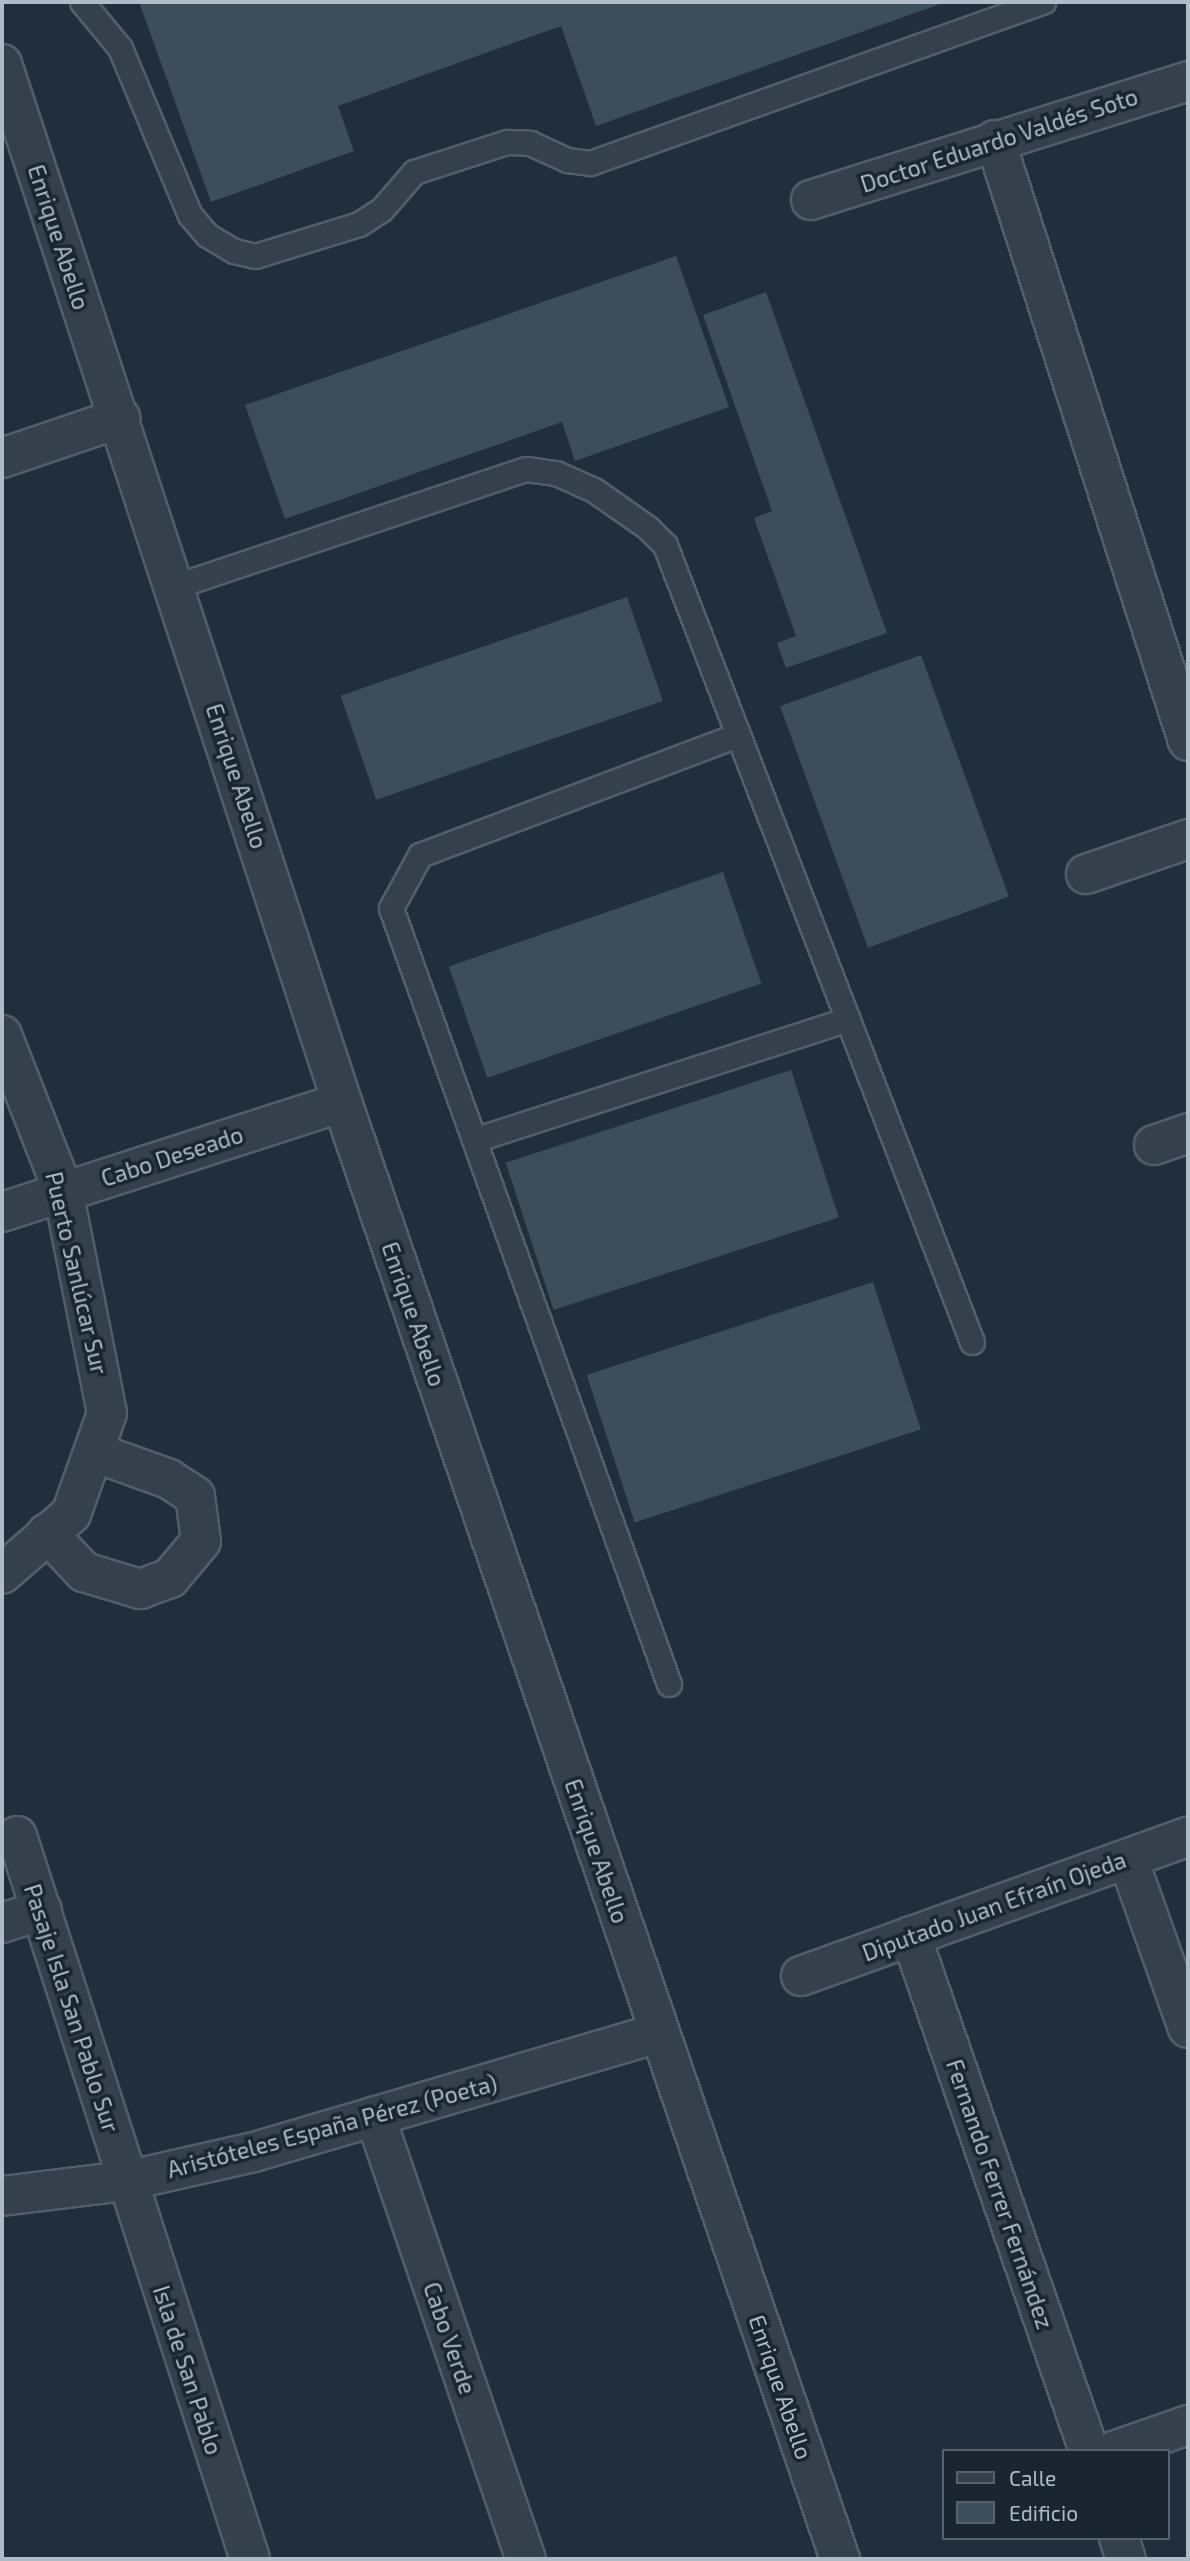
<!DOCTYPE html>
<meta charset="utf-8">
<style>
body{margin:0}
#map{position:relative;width:1190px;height:2561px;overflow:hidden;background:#212e3c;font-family:"Exo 2",sans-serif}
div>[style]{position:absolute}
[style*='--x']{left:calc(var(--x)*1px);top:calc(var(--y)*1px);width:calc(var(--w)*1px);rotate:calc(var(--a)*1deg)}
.building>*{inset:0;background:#3c4d5c;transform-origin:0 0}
.roads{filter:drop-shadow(2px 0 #535e6a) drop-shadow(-2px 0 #535e6a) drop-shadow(0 2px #535e6a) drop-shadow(0 -2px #535e6a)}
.service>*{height:23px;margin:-11.5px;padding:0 11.5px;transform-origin:11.5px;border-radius:11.5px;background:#35404c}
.minor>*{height:38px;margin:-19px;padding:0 19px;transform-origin:19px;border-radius:19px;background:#35404c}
.tertiary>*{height:38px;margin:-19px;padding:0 19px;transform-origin:19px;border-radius:19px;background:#35404c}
span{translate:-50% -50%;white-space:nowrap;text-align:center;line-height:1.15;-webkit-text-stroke:7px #1a2531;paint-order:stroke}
.street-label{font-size:23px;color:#b0bbc8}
.frame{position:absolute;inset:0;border:4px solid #b0bbc8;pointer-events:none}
.legend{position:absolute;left:942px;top:2449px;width:228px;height:91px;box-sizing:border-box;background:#1a2531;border:2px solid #56616d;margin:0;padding:9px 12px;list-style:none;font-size:21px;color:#b0bbc8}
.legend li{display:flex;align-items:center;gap:14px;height:35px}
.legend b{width:35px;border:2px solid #56616d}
</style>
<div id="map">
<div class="building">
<div style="clip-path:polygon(139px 2px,946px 2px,596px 126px,561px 26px,338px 106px,354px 151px,211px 202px)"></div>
<div style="clip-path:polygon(676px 256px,729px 407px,575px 461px,562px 422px,285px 519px,245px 405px)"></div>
<div style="clip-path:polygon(766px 292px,887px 633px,786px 668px,777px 643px,796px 636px,754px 518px,772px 511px,703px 315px)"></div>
<div style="left:627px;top:597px;width:110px;height:303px;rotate:71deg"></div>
<div style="left:921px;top:655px;width:257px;height:150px;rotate:70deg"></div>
<div style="left:723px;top:872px;width:118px;height:290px;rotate:71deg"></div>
<div style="left:791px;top:1070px;width:155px;height:300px;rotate:72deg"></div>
<div style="left:873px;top:1282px;width:155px;height:301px;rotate:72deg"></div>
</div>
<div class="roads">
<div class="service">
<div style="--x:82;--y:2;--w:60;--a:50.4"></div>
<div style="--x:120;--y:48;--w:181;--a:67.3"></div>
<div style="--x:190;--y:215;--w:26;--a:50"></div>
<div style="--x:207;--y:235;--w:31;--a:31"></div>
<div style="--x:234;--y:251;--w:22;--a:13"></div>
<div style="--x:255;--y:256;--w:109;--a:-17.1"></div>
<div style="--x:359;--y:224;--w:27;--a:-33"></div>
<div style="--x:382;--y:209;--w:49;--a:-49.1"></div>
<div style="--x:414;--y:172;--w:98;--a:-17.9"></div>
<div style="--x:507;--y:142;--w:23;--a:2"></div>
<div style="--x:530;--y:143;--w:41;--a:24.7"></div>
<div style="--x:567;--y:160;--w:23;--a:7"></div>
<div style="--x:590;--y:163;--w:481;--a:-19.6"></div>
<div style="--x:176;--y:586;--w:369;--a:-18.5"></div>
<div style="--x:526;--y:469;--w:30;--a:8"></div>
<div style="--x:556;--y:473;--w:42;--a:24.1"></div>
<div style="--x:594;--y:490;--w:66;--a:35.1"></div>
<div style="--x:648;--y:528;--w:24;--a:45"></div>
<div style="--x:665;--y:545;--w:854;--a:68.93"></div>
<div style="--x:474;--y:1140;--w:393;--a:-17.9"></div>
<div style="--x:669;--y:1684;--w:824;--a:-109.71"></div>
<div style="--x:391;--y:908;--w:60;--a:-61.3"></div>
<div style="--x:420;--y:855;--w:340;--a:-20.7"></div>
</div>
<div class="minor">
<div style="--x:995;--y:140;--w:631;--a:72.2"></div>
<div style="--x:811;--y:200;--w:395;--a:-17.5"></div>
<div style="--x:2;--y:458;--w:125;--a:-18.7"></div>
<div style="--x:1086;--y:874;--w:108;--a:-18.9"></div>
<div style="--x:2;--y:1035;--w:168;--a:68.6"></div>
<div style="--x:63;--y:1191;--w:226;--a:78.8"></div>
<div style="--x:107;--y:1413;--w:107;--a:109.6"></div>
<div style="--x:71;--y:1514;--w:91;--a:139"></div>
<div style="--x:1154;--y:1145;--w:36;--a:-19"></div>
<div style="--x:2;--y:1212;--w:357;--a:-17.9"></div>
<div style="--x:47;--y:1533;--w:54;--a:46.5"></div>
<div style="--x:84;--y:1572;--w:59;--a:16.9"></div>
<div style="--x:140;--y:1589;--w:32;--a:-20"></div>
<div style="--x:170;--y:1578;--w:48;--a:-50"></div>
<div style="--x:201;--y:1541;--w:45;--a:-97.6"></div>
<div style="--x:195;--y:1496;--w:31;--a:-147"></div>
<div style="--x:169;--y:1479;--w:80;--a:-160.2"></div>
<div style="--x:17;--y:1836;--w:760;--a:72.14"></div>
<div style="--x:1128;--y:1859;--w:179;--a:70.5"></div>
<div style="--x:2;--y:1923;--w:42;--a:-18"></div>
<div style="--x:911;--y:1936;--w:545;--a:70.93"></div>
<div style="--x:801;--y:1976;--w:411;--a:-19.8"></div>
<div style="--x:375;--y:2116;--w:468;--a:71.2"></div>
<div style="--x:2;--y:2196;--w:125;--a:-6.9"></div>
<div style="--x:126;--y:2181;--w:131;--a:-12.8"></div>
<div style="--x:254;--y:2152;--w:421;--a:-16.4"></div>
<div style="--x:1114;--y:2451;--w:78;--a:-19.4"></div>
<div style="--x:1119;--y:2538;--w:22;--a:72"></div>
</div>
<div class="tertiary">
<div style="--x:2;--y:64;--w:1092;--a:71.86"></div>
<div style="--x:342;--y:1102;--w:1540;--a:71.13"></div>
</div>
</div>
<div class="street-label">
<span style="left:999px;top:140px;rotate:-18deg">Doctor Eduardo Valdés Soto</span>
<span style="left:59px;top:237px;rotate:72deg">Enrique Abello</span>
<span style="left:237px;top:776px;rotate:72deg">Enrique Abello</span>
<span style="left:172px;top:1156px;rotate:-18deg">Cabo Deseado</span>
<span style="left:77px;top:1273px;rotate:77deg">Puerto Sanlúcar Sur</span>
<span style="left:414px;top:1314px;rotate:71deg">Enrique Abello</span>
<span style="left:597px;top:1851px;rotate:71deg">Enrique Abello</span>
<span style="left:994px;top:1906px;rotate:-20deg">Diputado Juan Efraín Ojeda</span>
<span style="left:72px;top:2008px;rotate:72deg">Pasaje Isla San Pablo Sur</span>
<span style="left:332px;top:2126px;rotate:-15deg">Aristóteles España Pérez (Poeta)</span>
<span style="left:1000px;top:2194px;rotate:71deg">Fernando Ferrer Fernández</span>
<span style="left:450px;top:2338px;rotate:71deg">Cabo Verde</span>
<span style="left:188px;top:2370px;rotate:72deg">Isla de San Pablo</span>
<span style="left:781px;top:2387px;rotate:71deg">Enrique Abello</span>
</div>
<div class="frame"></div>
<ul class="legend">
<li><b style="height:9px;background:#35404c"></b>Calle</li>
<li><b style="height:19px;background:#3c4d5c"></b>Edificio</li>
</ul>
</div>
